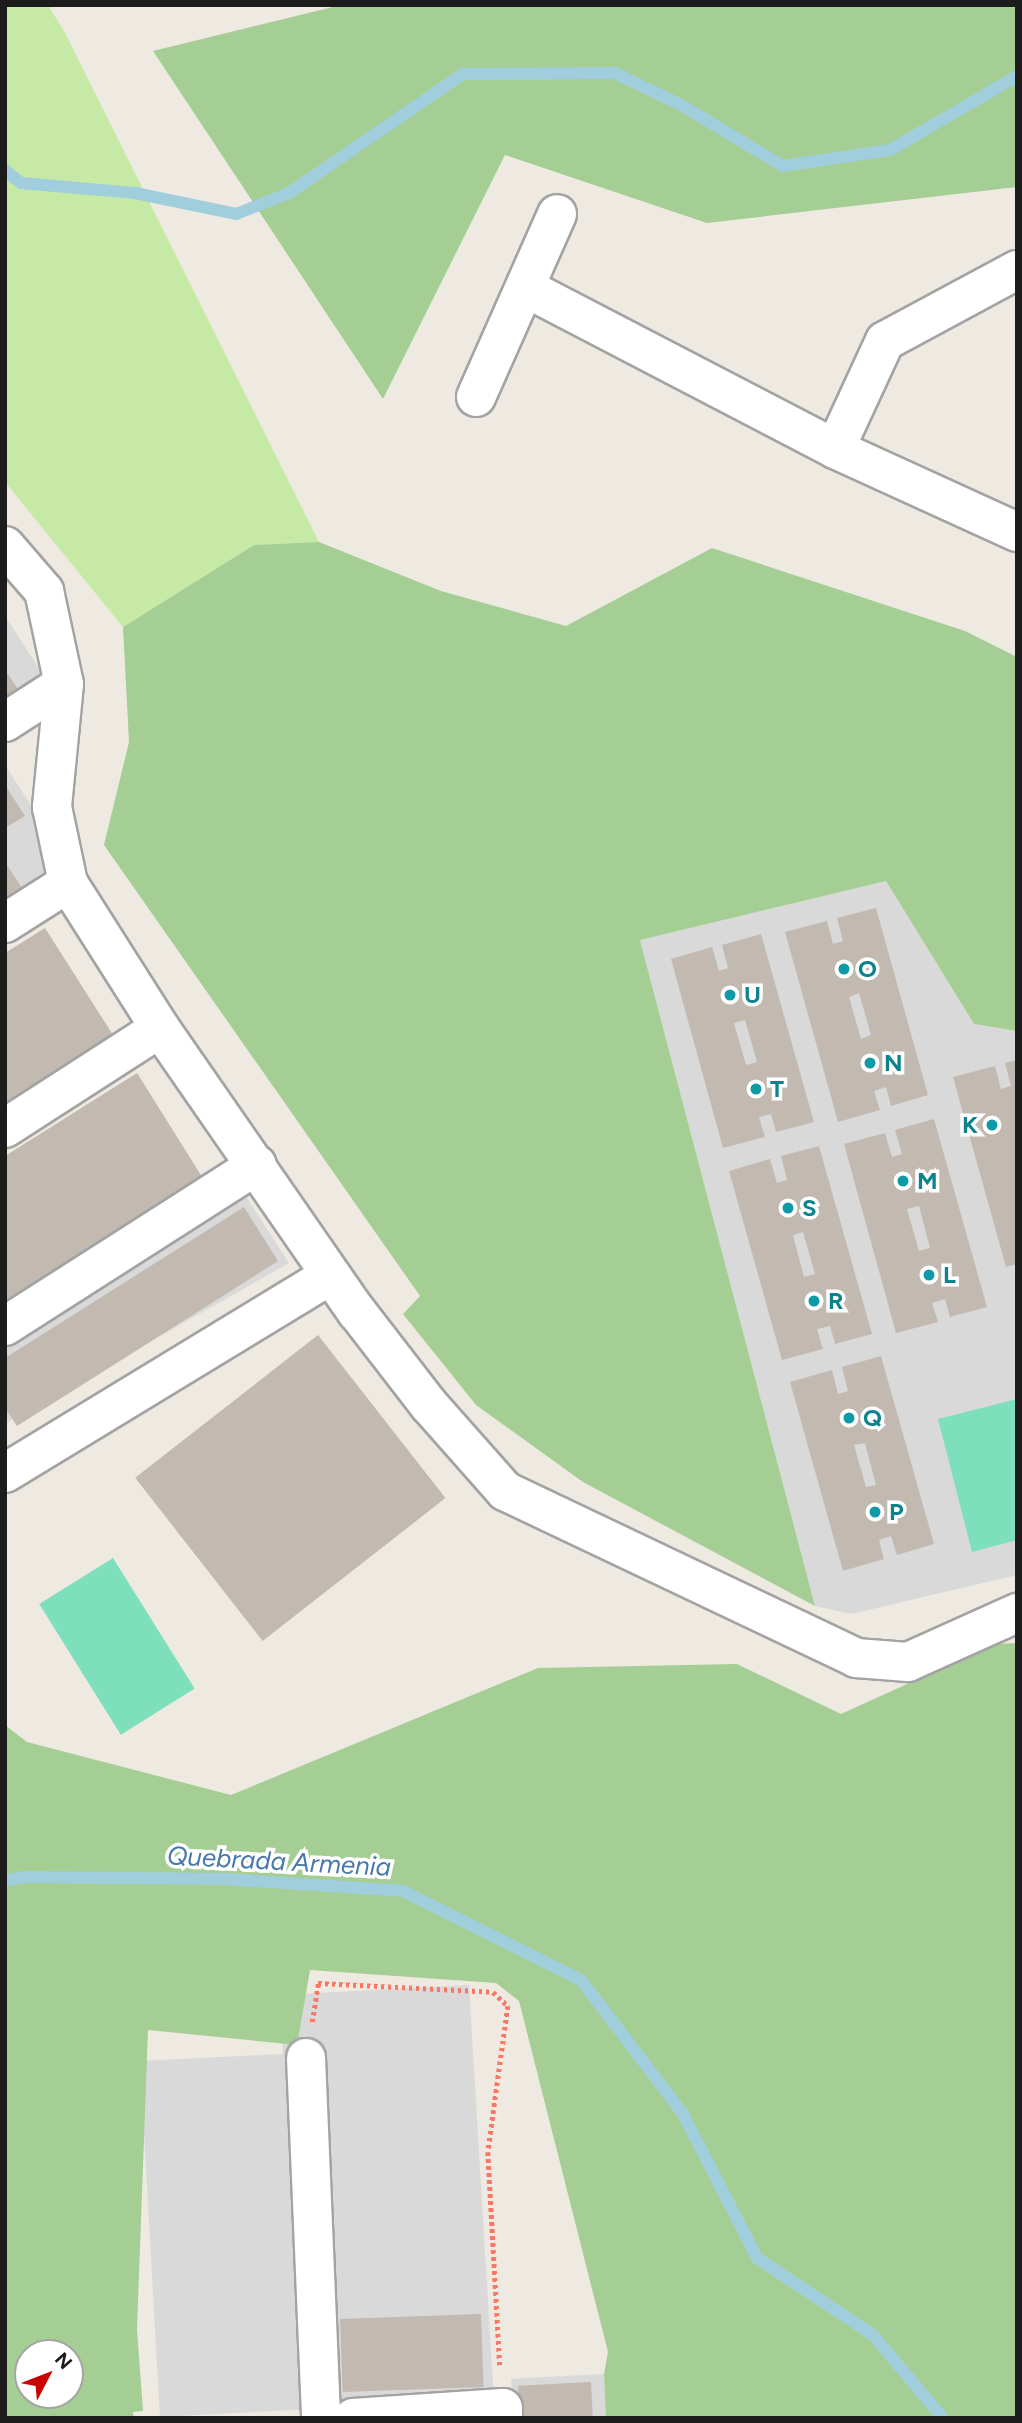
<!DOCTYPE html>
<style>
body{margin:0}
#map{position:relative;width:1022px;height:2423px;overflow:hidden;background:#eeeae1;font-family:Figtree,sans-serif}
div>[style]{position:absolute}
[style*='--x']{left:calc(var(--x)*1px);top:calc(var(--y)*1px);width:calc(var(--w)*1px);rotate:calc(var(--a)*1deg)}
.residential>*{inset:0;background:#dad9d9;transform-origin:0 0}
.grass>*{inset:0;background:#c6e9a6}
.forest>*{inset:0;background:#a5ce95}
.pitch>*{inset:0;background:#7ddfbb;transform-origin:0 0}
.stream>*{height:12px;margin:-6px;padding:0 6px;transform-origin:6px;border-radius:6px;background:#a1cedc}
.building>*{inset:0;background:#c2b9b1;transform-origin:0 0}
.path>*{height:4.5px;margin-top:-2.25px;transform-origin:0;background:repeating-linear-gradient(90deg,#fb7765 0 3.5px,transparent 0 7px)}
.roads{filter:drop-shadow(2px 0 #a3a3a3) drop-shadow(-2px 0 #a3a3a3) drop-shadow(0 2px #a3a3a3) drop-shadow(0 -2px #a3a3a3)}
.minor>*{height:38px;margin:-19px;padding:0 19px;transform-origin:19px;border-radius:19px;background:#fff}
.dots>*{width:19px;height:19px;translate:-50% -50%;box-sizing:border-box;border:4px solid #fff;border-radius:50%}
span{translate:-50% -50%;white-space:nowrap;text-align:center;line-height:1.15;-webkit-text-stroke:7px #fff;paint-order:stroke}
.culture-label{font-size:24px;color:#0d838f;font-weight:700}
.left{translate:0 -50%;text-align:left}
.right{translate:-100% -50%;text-align:right}
.water-label{font-size:26px;color:#4878ac;font-style:italic}
.frame{position:absolute;inset:0;border:7px solid #1c1c1c;pointer-events:none}
.north{position:absolute;left:14px;top:2339px;width:70px;height:70px;box-sizing:border-box;background:#fff;border:2px solid #a4a4a4;border-radius:50%;rotate:48deg;font-size:19px;font-weight:700;line-height:28px;text-align:center;color:#1c1c1c}
.north::after{content:'';display:block;margin:auto;width:24px;height:32px;background:#c80400;clip-path:polygon(50% 0,100% 100%,50% 72%,0 100%)}
</style>
<div id="map">
<div class="residential">
<div style="clip-path:polygon(5px 616px,49px 684px,5px 711px)"></div>
<div style="clip-path:polygon(5px 765px,72px 869px,5px 912px)"></div>
<div style="clip-path:polygon(886px 881px,974px 1024px,1017px 1031px,1017px 1575px,851px 1614px,815px 1606px,640px 940px)"></div>
<div style="clip-path:polygon(243px 1192px,289px 1263px,5px 1424px,5px 1343px)"></div>
<div style="clip-path:polygon(469px 1985px,495px 2418px,312px 2409px,160px 2417px,140px 2061px,283px 2054px,279px 1995px)"></div>
<div style="left:604px;top:2374px;width:44px;height:93px;rotate:87deg"></div>
</div>
<div class="grass">
<div style="clip-path:polygon(5px 5px,48px 5px,64px 31px,319px 542px,254px 545px,123px 627px,5px 482px)"></div>
</div>
<div class="forest">
<div style="clip-path:polygon(341px 5px,1017px 5px,1017px 187px,707px 223px,505px 155px,383px 399px,153px 51px)"></div>
<div style="clip-path:polygon(319px 542px,441px 591px,566px 626px,712px 548px,965px 631px,1017px 657px,1017px 1031px,974px 1024px,886px 881px,640px 940px,815px 1606px,583px 1482px,476px 1405px,403px 1314px,420px 1296px,104px 845px,129px 742px,123px 627px,254px 545px)"></div>
<div style="clip-path:polygon(evenodd,1017px 1643px,1017px 2418px,606px 2418px,604px 2374px,608px 2352px,519px 2001px,496px 1983px,310px 1970px,297px 2045px,148px 2030px,137px 2329px,143px 2411px,133px 2412px,134px 2418px,5px 2418px,5px 1725px,27px 1742px,231px 1795px,538px 1668px,737px 1664px,841px 1714px,995px 1644px,1017px 1643px,28px 2353px,70px 2353px,70px 2395px,28px 2395px,28px 2353px)"></div>
</div>
<div class="pitch">
<div style="clip-path:polygon(1017px 1399px,1017px 1540px,972px 1552px,938px 1419px)"></div>
<div style="left:113px;top:1558px;width:154px;height:87px;rotate:58deg"></div>
</div>
<div class="stream">
<div style="--x:5;--y:170;--w:21;--a:39"></div>
<div style="--x:21;--y:183;--w:114;--a:5"></div>
<div style="--x:135;--y:193;--w:103;--a:11.7"></div>
<div style="--x:236;--y:214;--w:57;--a:-21.6"></div>
<div style="--x:289;--y:193;--w:211;--a:-34.4"></div>
<div style="--x:463;--y:74;--w:152;--a:-0.4"></div>
<div style="--x:615;--y:73;--w:76;--a:25.9"></div>
<div style="--x:683;--y:106;--w:117;--a:31"></div>
<div style="--x:783;--y:166;--w:108;--a:-8.5"></div>
<div style="--x:890;--y:150;--w:147;--a:-30.2"></div>
<div style="--x:5;--y:1881;--w:17;--a:-13"></div>
<div style="--x:22;--y:1877;--w:202;--a:0.6"></div>
<div style="--x:224;--y:1879;--w:179;--a:3.8"></div>
<div style="--x:403;--y:1891;--w:199;--a:26.6"></div>
<div style="--x:581;--y:1980;--w:168;--a:52.7"></div>
<div style="--x:683;--y:2114;--w:162;--a:62.8"></div>
<div style="--x:757;--y:2258;--w:138;--a:33.5"></div>
<div style="--x:872;--y:2334;--w:110;--a:49.8"></div>
</div>
<div class="building">
<div style="clip-path:polygon(5px 670px,20px 692px,5px 702px)"></div>
<div style="clip-path:polygon(5px 785px,25px 816px,5px 828px)"></div>
<div style="clip-path:polygon(5px 862px,24px 891px,5px 903px)"></div>
<div style="clip-path:polygon(evenodd,876px 908px,928px 1095px,891px 1106px,886px 1087px,874px 1091px,880px 1110px,838px 1122px,785px 932px,827px 921px,833px 944px,843px 941px,837px 918px,876px 908px,859px 993px,871px 1035px,861px 1039px,849px 997px,859px 993px)"></div>
<div style="clip-path:polygon(45px 928px,113px 1035px,5px 1104px,5px 953px)"></div>
<div style="clip-path:polygon(evenodd,761px 934px,814px 1122px,776px 1132px,771px 1114px,759px 1117px,765px 1137px,723px 1148px,671px 959px,712px 947px,719px 971px,728px 968px,722px 945px,761px 934px,745px 1020px,757px 1062px,746px 1065px,734px 1023px,745px 1020px)"></div>
<div style="clip-path:polygon(1017px 1060px,1017px 1264px,1006px 1267px,953px 1077px,995px 1066px,1001px 1089px,1011px 1086px,1005px 1063px)"></div>
<div style="clip-path:polygon(137px 1073px,204px 1180px,5px 1306px,5px 1156px)"></div>
<div style="clip-path:polygon(evenodd,934px 1119px,987px 1307px,950px 1317px,945px 1299px,932px 1303px,938px 1322px,896px 1333px,844px 1144px,885px 1133px,892px 1157px,902px 1154px,895px 1130px,934px 1119px,919px 1206px,930px 1248px,919px 1251px,907px 1209px,919px 1206px)"></div>
<div style="clip-path:polygon(evenodd,819px 1146px,872px 1334px,835px 1344px,830px 1326px,817px 1329px,823px 1349px,782px 1360px,729px 1171px,770px 1159px,777px 1183px,787px 1180px,781px 1156px,819px 1146px,803px 1232px,815px 1274px,804px 1277px,793px 1235px,803px 1232px)"></div>
<div style="clip-path:polygon(244px 1207px,278px 1261px,17px 1426px,5px 1408px,5px 1358px)"></div>
<div style="left:318px;top:1335px;width:207px;height:232px;rotate:52deg"></div>
<div style="clip-path:polygon(evenodd,881px 1356px,934px 1544px,897px 1555px,891px 1536px,879px 1540px,884px 1559px,843px 1571px,790px 1382px,832px 1370px,838px 1394px,848px 1391px,842px 1367px,881px 1356px,865px 1443px,876px 1485px,866px 1487px,854px 1445px,865px 1443px)"></div>
<div style="left:481px;top:2314px;width:73px;height:141px;rotate:88deg"></div>
<div style="left:591px;top:2382px;width:36px;height:73px;rotate:87deg"></div>
</div>
<div class="path">
<div style="--x:312;--y:2022;--w:39;--a:-81"></div>
<div style="--x:318;--y:1983;--w:175;--a:2.9"></div>
<div style="--x:493;--y:1992;--w:21;--a:43"></div>
<div style="--x:508;--y:2006;--w:147;--a:97.8"></div>
<div style="--x:488;--y:2152;--w:217;--a:86.8"></div>
</div>
<div class="roads">
<div class="minor">
<div style="--x:526;--y:288;--w:348;--a:27.5"></div>
<div style="--x:835;--y:449;--w:200;--a:24.5"></div>
<div style="--x:476;--y:397;--w:200;--a:-66.1"></div>
<div style="--x:835;--y:449;--w:119;--a:-65.2"></div>
<div style="--x:885;--y:341;--w:150;--a:-28.3"></div>
<div style="--x:5;--y:546;--w:60;--a:49.1"></div>
<div style="--x:44;--y:591;--w:95;--a:77.9"></div>
<div style="--x:64;--y:684;--w:124;--a:95.6"></div>
<div style="--x:52;--y:807;--w:78;--a:78.1"></div>
<div style="--x:68;--y:883;--w:172;--a:57.6"></div>
<div style="--x:160;--y:1028;--w:346;--a:55.3"></div>
<div style="--x:357;--y:1312;--w:118;--a:52.3"></div>
<div style="--x:429;--y:1405;--w:115;--a:48.5"></div>
<div style="--x:505;--y:1491;--w:389;--a:25.4"></div>
<div style="--x:856;--y:1658;--w:52;--a:4.4"></div>
<div style="--x:908;--y:1662;--w:120;--a:-24.2"></div>
<div style="--x:5;--y:722;--w:70;--a:-32.8"></div>
<div style="--x:5;--y:923;--w:75;--a:-32.4"></div>
<div style="--x:5;--y:1128;--w:184;--a:-32.8"></div>
<div style="--x:5;--y:1326;--w:299;--a:-32.6"></div>
<div style="--x:5;--y:1473;--w:381;--a:-31.3"></div>
<div style="--x:306;--y:2058;--w:360;--a:87.6"></div>
<div style="--x:353;--y:2418;--w:150;--a:-3.8"></div>
<div style="--x:503;--y:2408;--w:10;--a:90"></div>
</div>
</div>
<div class="dots">
<div style="left:844px;top:969px;background:#0f9aa8"></div>
<div style="left:730px;top:995px;background:#0f9aa8"></div>
<div style="left:870px;top:1063px;background:#0f9aa8"></div>
<div style="left:756px;top:1089px;background:#0f9aa8"></div>
<div style="left:992px;top:1125px;background:#0f9aa8"></div>
<div style="left:903px;top:1181px;background:#0f9aa8"></div>
<div style="left:788px;top:1208px;background:#0f9aa8"></div>
<div style="left:929px;top:1275px;background:#0f9aa8"></div>
<div style="left:814px;top:1301px;background:#0f9aa8"></div>
<div style="left:849px;top:1418px;background:#0f9aa8"></div>
<div style="left:875px;top:1512px;background:#0f9aa8"></div>
</div>
<div class="culture-label">
<span class="left" style="left:858px;top:969px">O</span>
<span class="left" style="left:744px;top:995px">U</span>
<span class="left" style="left:884px;top:1063px">N</span>
<span class="left" style="left:770px;top:1089px">T</span>
<span class="right" style="left:978px;top:1125px">K</span>
<span class="left" style="left:917px;top:1181px">M</span>
<span class="left" style="left:802px;top:1208px">S</span>
<span class="left" style="left:943px;top:1275px">L</span>
<span class="left" style="left:828px;top:1301px">R</span>
<span class="left" style="left:863px;top:1418px">Q</span>
<span class="left" style="left:889px;top:1512px">P</span>
</div>
<div class="water-label">
<span style="left:279px;top:1862px;rotate:3deg">Quebrada Armenia</span>
</div>
<div class="frame"></div>
<div class="north">N</div>
</div>
